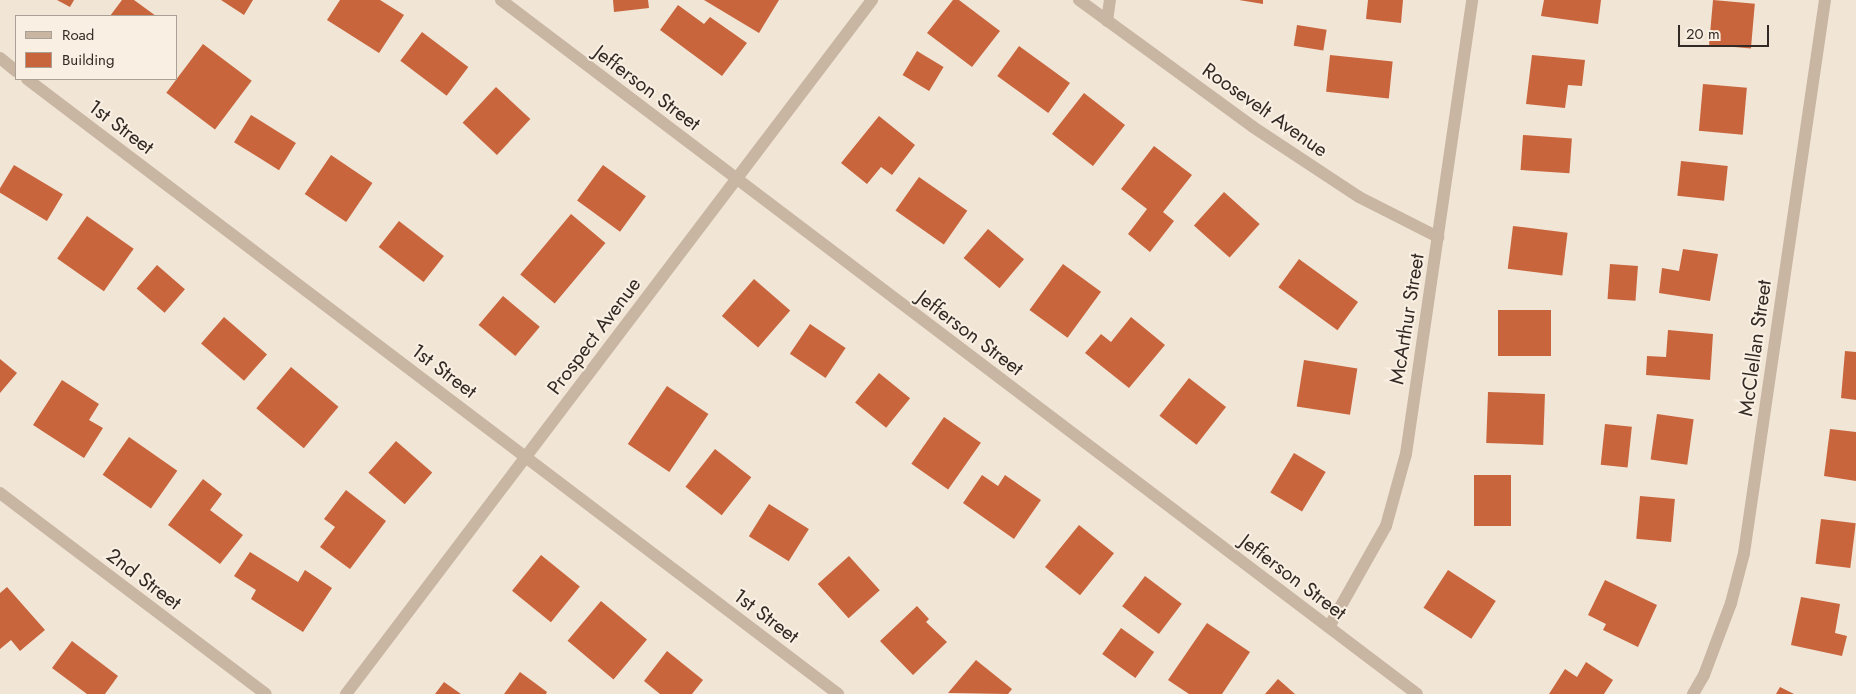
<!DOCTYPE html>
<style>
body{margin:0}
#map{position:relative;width:1856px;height:694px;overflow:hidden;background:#f1e5d6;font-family:Jost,sans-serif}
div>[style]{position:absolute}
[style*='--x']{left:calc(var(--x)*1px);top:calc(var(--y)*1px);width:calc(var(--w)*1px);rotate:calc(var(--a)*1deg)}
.building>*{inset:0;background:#c8653d;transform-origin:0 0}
.minor>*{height:12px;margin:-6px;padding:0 6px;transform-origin:6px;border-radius:6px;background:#c8b5a2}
.tertiary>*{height:12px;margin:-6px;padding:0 6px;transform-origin:6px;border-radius:6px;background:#c8b5a2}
span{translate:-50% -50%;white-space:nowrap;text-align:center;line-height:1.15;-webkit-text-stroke:4px #f9efe2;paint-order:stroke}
.street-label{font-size:20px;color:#332a25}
.legend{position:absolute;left:15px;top:15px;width:162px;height:65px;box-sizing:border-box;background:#f9efe2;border:1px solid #aaa096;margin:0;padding:6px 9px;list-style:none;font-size:15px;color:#332a25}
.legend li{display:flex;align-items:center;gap:10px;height:25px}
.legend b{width:25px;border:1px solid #aaa096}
.scale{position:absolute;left:1678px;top:25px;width:91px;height:22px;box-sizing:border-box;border:2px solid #332a25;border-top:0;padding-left:6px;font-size:15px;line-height:18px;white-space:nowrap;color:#332a25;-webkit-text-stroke:4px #f9efe2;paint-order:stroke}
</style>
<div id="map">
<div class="building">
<div style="clip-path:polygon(57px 0,74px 0,70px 7px)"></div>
<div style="clip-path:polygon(122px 0,134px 0,156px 16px,110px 16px)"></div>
<div style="clip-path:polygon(221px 0,253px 0,244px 15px)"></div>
<div style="clip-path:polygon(340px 0,380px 0,404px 15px,379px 53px,327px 20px)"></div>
<div style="clip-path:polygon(613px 0,648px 0,649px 8px,614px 12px)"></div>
<div style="clip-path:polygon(704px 0,779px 0,759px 33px)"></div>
<div style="clip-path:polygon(953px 0,959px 0,1000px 31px,972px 67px,927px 33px)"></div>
<div style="clip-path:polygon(1239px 0,1263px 0,1263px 4px)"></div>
<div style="clip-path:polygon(1368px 0,1403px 0,1401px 23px,1366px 19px)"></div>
<div style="clip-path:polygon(1544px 0,1601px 0,1598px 24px,1541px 16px)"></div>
<div style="left:1713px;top:0;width:42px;height:45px;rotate:5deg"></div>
<div style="clip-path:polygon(678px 5px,704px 24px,710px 17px,747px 43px,722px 76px,660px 30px)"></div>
<div style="left:1297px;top:25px;width:30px;height:21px;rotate:9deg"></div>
<div style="left:422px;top:32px;width:58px;height:36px;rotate:37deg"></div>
<div style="left:203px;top:44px;width:61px;height:61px;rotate:37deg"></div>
<div style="left:1019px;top:46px;width:63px;height:37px;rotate:36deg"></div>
<div style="left:917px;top:51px;width:31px;height:28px;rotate:31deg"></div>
<div style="left:1330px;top:55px;width:63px;height:37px;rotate:6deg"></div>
<div style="clip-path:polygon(1532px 55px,1585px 60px,1582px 86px,1568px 85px,1565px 108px,1526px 104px)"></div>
<div style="left:1703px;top:84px;width:44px;height:47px;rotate:5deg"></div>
<div style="left:496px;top:87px;width:47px;height:49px;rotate:43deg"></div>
<div style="left:1084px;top:93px;width:52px;height:52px;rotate:38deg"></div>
<div style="left:251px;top:115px;width:53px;height:32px;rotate:32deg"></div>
<div style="clip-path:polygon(879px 116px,915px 145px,892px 175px,881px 167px,867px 184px,841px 163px)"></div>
<div style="left:1523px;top:135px;width:49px;height:35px;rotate:4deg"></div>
<div style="clip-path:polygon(1154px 146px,1192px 175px,1163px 212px,1174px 221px,1150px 252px,1128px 234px,1147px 209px,1121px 189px)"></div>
<div style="left:331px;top:155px;width:50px;height:47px;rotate:34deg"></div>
<div style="left:1681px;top:161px;width:47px;height:35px;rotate:6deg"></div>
<div style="left:14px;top:165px;width:57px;height:31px;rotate:31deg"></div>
<div style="left:603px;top:165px;width:53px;height:44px;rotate:36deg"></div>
<div style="left:919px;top:177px;width:59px;height:41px;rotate:35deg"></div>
<div style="left:1224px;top:192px;width:48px;height:45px;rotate:42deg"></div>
<div style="left:571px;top:214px;width:45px;height:79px;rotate:40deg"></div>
<div style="left:87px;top:216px;width:57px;height:52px;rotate:35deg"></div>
<div style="left:399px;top:221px;width:57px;height:33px;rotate:38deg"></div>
<div style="left:1513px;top:226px;width:55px;height:43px;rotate:7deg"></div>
<div style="left:988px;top:229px;width:47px;height:38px;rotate:40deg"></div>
<div style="clip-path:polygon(1683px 249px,1718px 254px,1710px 301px,1659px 293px,1662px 268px,1679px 271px)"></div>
<div style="left:1299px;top:259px;width:73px;height:35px;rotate:36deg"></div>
<div style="left:1063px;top:264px;width:47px;height:57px;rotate:36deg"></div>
<div style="left:1610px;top:264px;width:28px;height:35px;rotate:4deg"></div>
<div style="left:157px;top:265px;width:37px;height:31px;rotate:41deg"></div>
<div style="left:754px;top:279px;width:48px;height:49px;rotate:41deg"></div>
<div style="left:503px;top:296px;width:48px;height:38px;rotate:40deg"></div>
<div style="left:1498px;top:310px;width:53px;height:46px"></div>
<div style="left:224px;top:317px;width:57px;height:35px;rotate:41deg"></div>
<div style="clip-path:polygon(1131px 317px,1165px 345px,1129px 388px,1085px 353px,1101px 334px,1111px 342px)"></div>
<div style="left:810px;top:324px;width:43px;height:36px;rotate:34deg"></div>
<div style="clip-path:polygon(1668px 330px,1713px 334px,1710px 380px,1646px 375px,1647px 356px,1666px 357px)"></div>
<div style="clip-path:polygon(1845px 351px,1856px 352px,1856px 400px,1841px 398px)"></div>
<div style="clip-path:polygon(0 359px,17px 373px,0 393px)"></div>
<div style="left:1304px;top:360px;width:54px;height:47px;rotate:9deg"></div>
<div style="left:291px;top:367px;width:62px;height:54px;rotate:40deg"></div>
<div style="left:879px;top:373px;width:40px;height:38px;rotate:39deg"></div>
<div style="left:1189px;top:378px;width:47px;height:48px;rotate:38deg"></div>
<div style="clip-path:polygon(62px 380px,99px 404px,89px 420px,103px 428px,84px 458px,33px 425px)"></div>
<div style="left:667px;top:386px;width:50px;height:70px;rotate:34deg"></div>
<div style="left:1488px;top:392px;width:57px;height:51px;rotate:2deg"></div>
<div style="left:1657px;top:414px;width:37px;height:46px;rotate:8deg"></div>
<div style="left:944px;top:417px;width:45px;height:57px;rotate:35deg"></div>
<div style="left:1605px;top:424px;width:27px;height:41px;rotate:6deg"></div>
<div style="clip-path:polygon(1830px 429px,1856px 432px,1856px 481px,1824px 476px)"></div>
<div style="left:129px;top:437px;width:59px;height:46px;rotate:35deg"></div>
<div style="left:396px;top:441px;width:48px;height:42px;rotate:41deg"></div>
<div style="left:715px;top:449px;width:46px;height:48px;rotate:38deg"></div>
<div style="left:1294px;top:453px;width:37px;height:46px;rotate:31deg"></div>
<div style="clip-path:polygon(982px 475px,998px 486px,1005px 475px,1041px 500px,1014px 539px,963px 503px)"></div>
<div style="left:1474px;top:475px;width:37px;height:51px"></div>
<div style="clip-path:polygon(203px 479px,222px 494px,210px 510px,243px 535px,220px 564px,168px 525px)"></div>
<div style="clip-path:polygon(346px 490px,386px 521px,350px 569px,320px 547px,335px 527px,324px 519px)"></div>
<div style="left:1640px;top:496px;width:35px;height:43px;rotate:5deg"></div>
<div style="left:769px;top:504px;width:47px;height:38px;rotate:32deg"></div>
<div style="left:1821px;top:519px;width:35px;height:45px;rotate:7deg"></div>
<div style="left:1079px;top:525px;width:45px;height:54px;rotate:39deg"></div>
<div style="clip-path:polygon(250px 552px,298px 582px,305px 570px,332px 588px,303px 632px,251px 599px,256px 590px,234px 576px)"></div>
<div style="left:541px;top:555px;width:50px;height:46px;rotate:39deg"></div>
<div style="left:849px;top:556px;width:46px;height:42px;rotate:48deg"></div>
<div style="left:1448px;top:570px;width:57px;height:45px;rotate:33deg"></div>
<div style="left:1145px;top:576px;width:46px;height:38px;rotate:37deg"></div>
<div style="clip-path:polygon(1605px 580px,1657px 605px,1638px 647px,1603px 630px,1606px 624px,1588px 615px)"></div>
<div style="clip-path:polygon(7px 587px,45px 630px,20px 651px,11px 640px,0 649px,0 593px)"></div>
<div style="clip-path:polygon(1801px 597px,1840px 604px,1835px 633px,1847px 636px,1842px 656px,1791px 645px)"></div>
<div style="left:601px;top:601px;width:60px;height:52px;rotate:40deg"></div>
<div style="clip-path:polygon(917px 606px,929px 619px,926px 622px,947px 642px,913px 675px,880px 641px)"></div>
<div style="clip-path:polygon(1207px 623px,1250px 652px,1222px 694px,1189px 694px,1168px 680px)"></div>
<div style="left:1121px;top:628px;width:41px;height:32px;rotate:36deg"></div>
<div style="clip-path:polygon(72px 641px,118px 676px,105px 694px,87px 694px,52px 668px)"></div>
<div style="clip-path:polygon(667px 651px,703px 680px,692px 694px,660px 694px,644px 681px)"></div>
<div style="clip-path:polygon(976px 660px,1012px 689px,1008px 694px,948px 693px)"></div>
<div style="clip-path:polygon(1586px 662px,1613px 680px,1604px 694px,1549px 694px,1565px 669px,1577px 677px)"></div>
<div style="clip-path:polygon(520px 672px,547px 692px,546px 694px,504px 694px)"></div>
<div style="clip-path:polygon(1278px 679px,1295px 694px,1265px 694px)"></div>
<div style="clip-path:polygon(444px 682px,461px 694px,435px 694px)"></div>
<div style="clip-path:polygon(1780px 687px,1794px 694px,1776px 694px)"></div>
</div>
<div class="minor">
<div style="--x:501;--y:0;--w:1149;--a:37.15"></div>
<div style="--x:1079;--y:0;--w:215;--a:36.1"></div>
<div style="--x:1253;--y:127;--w:127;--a:33.4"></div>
<div style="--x:1359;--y:197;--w:89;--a:26.9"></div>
<div style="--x:1107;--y:21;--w:21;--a:-82"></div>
<div style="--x:0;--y:58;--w:21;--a:39"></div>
<div style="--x:27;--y:79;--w:1018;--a:37.17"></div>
<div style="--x:0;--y:493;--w:333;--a:37.1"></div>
<div style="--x:1329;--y:627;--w:116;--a:-60.6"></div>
<div style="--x:1386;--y:526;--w:75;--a:-74.5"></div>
<div style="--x:1406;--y:454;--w:459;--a:-81.7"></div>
<div style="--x:1693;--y:694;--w:22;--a:-60"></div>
<div style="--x:1704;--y:675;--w:77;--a:-69.4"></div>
<div style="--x:1731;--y:603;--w:52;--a:-75.4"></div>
<div style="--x:1744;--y:553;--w:559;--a:-81.67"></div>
</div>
<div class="tertiary">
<div style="--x:346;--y:694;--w:871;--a:-52.84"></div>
</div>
<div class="street-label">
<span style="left:647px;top:88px;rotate:37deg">Jefferson Street</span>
<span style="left:1265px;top:110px;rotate:35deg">Roosevelt Avenue</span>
<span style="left:121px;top:127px;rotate:37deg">1st Street</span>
<span style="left:1407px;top:319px;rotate:-81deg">McArthur Street</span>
<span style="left:970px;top:333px;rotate:37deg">Jefferson Street</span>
<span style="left:594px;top:336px;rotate:-53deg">Prospect Avenue</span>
<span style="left:1755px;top:348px;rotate:-82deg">McClellan Street</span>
<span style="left:444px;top:371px;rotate:37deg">1st Street</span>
<span style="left:1293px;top:577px;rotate:37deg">Jefferson Street</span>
<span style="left:144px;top:579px;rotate:37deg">2nd Street</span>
<span style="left:766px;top:616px;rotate:37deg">1st Street</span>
</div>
<ul class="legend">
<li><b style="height:6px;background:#c8b5a2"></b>Road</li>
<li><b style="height:14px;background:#c8653d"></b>Building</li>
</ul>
<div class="scale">20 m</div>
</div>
